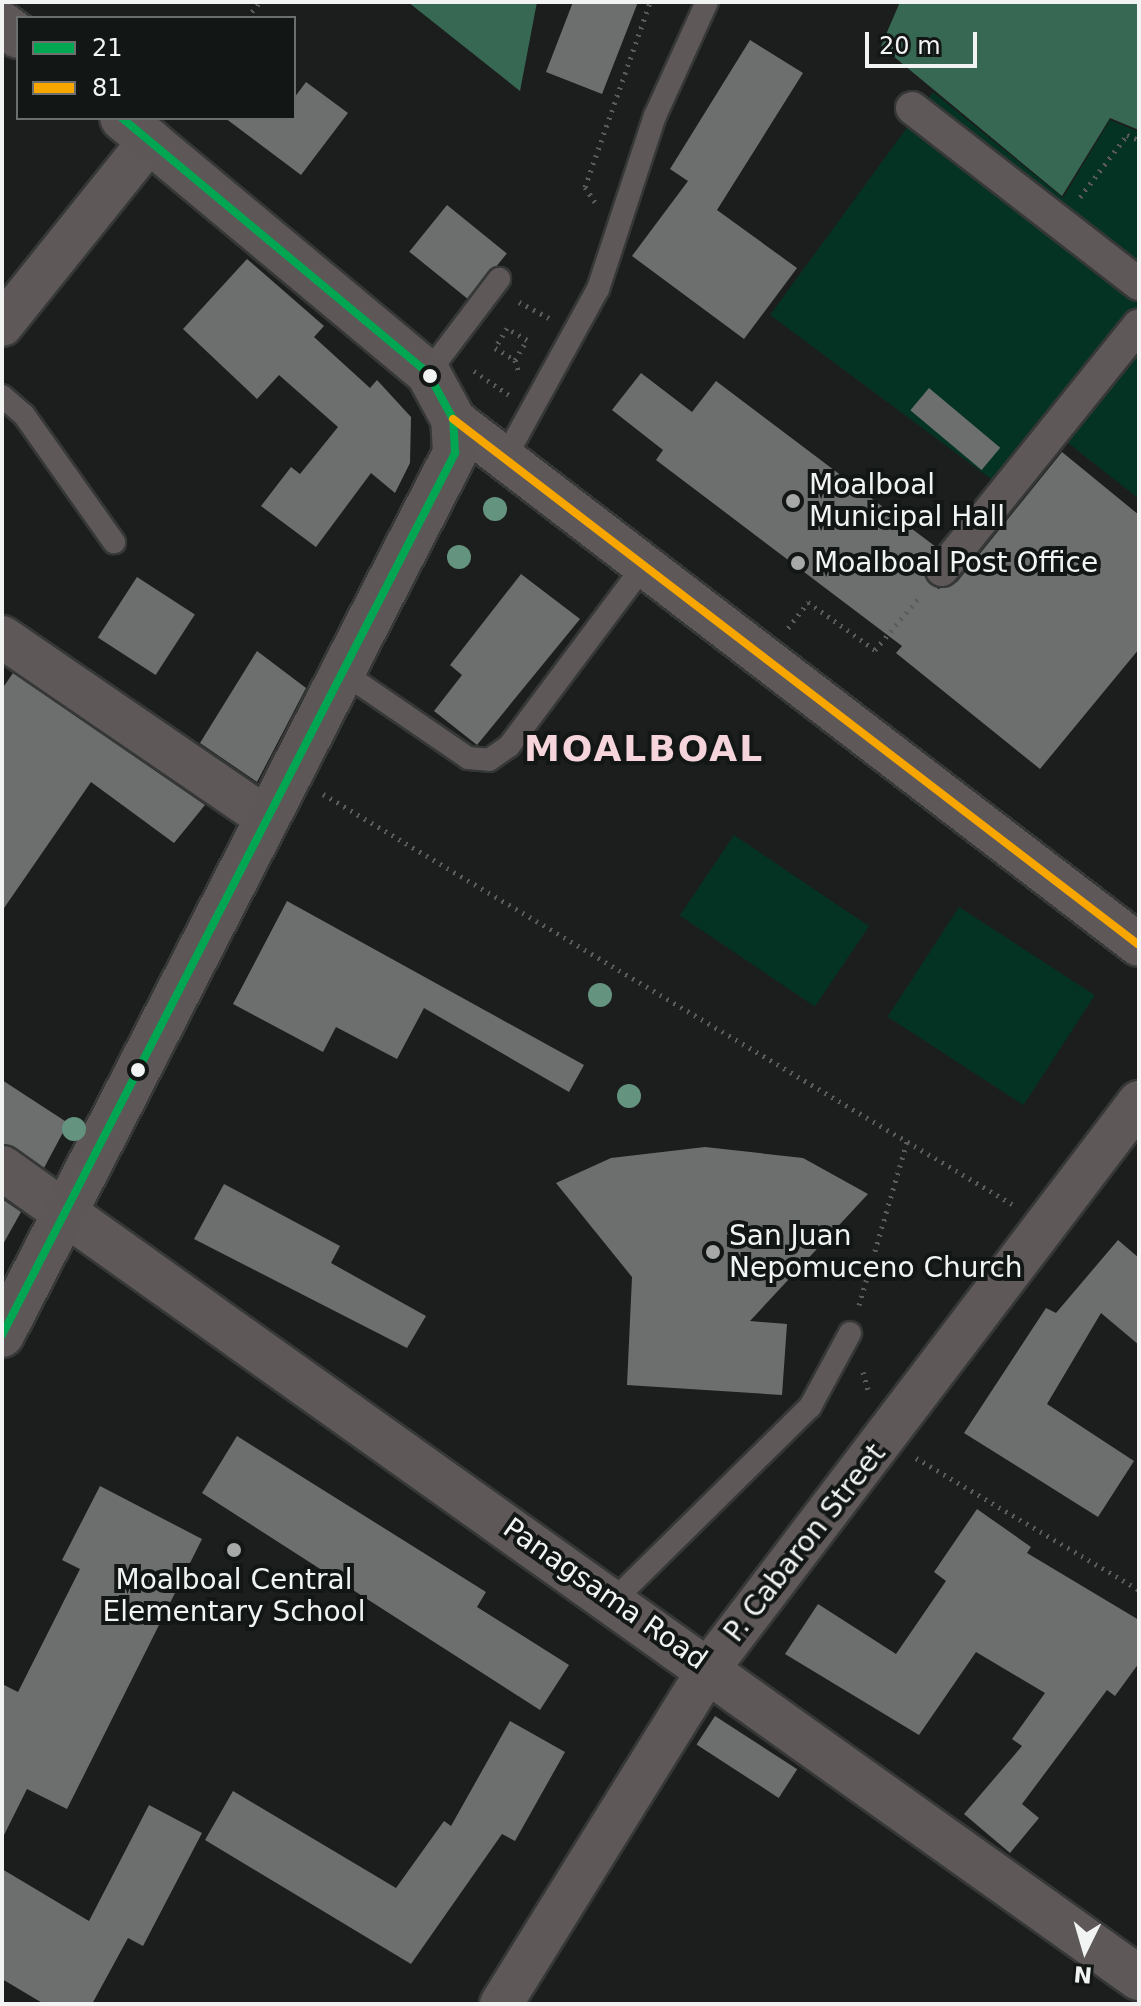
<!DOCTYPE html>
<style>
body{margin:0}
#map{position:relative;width:1141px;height:2006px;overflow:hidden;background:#1c1e1d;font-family:"DejaVu Sans",sans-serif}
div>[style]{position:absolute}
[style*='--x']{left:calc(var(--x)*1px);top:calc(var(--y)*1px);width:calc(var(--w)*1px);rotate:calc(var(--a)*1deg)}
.green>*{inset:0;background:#043324;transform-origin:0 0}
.water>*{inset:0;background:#376854}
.building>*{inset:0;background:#6d6f6e;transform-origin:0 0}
.path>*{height:5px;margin-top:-2.5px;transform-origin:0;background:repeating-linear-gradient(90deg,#5d5a5a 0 2px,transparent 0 8px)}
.roads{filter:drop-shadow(2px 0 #363837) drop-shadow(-2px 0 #363837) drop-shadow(0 2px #363837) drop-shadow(0 -2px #363837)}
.service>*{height:22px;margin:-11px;padding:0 11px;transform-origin:11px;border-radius:11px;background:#5e5859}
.pedestrian>*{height:32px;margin:-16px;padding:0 16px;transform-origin:16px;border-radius:16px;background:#5e5859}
.minor>*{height:42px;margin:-21px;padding:0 21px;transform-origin:21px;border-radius:21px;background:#5e5859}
.tertiary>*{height:44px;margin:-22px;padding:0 22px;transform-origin:22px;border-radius:22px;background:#5e5859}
.trunk>*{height:44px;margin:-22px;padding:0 22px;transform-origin:22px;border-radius:22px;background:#5e5758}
.bus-1>*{height:8px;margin:-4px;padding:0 4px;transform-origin:4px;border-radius:4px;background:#00a651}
.bus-2>*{height:8px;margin:-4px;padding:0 4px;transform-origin:4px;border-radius:4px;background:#f7a600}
.trees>*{width:24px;height:24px;margin:-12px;border-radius:50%;background:#64937f}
.dots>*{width:22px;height:22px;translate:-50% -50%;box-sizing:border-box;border:4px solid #121614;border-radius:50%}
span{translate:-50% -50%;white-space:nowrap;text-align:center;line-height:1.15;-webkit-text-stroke:8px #121614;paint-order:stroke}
.poi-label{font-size:28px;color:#f1f4f3}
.left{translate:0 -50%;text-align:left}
.street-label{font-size:28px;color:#f1f4f3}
.district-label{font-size:36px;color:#f6d4dc;font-weight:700;letter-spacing:2px}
.frame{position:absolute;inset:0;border:4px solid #f1f4f3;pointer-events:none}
.legend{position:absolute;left:16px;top:16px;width:280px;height:104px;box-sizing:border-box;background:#121614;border:2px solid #6b6f6d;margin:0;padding:10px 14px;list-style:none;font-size:24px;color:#f1f4f3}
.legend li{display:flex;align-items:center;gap:16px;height:40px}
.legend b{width:40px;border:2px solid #6b6f6d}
.north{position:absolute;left:1045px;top:1910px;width:80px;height:80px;-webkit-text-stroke:6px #121614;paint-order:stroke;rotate:185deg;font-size:22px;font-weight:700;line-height:32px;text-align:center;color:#f1f4f3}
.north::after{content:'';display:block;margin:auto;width:28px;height:36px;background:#f1f4f3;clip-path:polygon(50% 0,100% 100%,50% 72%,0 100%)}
.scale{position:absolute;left:865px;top:32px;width:112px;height:36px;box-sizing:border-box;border:4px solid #f1f4f3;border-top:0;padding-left:10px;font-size:24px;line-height:28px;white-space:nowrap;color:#f1f4f3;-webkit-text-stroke:6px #121614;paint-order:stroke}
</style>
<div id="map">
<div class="green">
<div style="clip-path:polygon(933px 92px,1063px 198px,1110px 120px,1139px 132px,1139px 499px,1067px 442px,1010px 493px,770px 315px)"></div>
<div style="left:734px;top:835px;width:163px;height:97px;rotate:34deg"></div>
<div style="left:959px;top:907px;width:162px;height:131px;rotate:33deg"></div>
</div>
<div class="water">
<div style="clip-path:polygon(408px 2px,537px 2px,520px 91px)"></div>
<div style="clip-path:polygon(900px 2px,1139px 2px,1139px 130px,1110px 118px,1062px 196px,881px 46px)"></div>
</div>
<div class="building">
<div style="clip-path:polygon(573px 2px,638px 2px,602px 94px,546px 72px)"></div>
<div style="clip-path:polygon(750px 40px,803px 73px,717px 210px,797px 268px,744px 339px,632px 256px,688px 181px,670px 169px)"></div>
<div style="clip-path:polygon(306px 82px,348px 113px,301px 175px,225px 118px,294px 118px,294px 98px)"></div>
<div style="left:447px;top:205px;width:77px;height:60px;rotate:39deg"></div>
<div style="clip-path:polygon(247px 259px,324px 326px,314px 337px,370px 388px,377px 380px,411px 417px,410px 463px,395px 493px,371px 473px,316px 547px,261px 506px,291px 467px,300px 474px,338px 427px,279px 375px,257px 399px,183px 329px)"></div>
<div style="clip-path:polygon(641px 373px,692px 412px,716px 381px,936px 547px,923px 568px,938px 589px,957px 582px,1062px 452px,1139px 515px,1139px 649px,1040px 769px,896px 653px,902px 646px,656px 460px,663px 450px,612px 410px)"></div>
<div style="left:929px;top:388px;width:93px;height:29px;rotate:40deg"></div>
<div style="clip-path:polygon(521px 574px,580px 619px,477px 745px,434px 711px,462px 675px,450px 665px)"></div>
<div style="left:137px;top:577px;width:69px;height:72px;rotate:33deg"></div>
<div style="clip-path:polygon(257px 651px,306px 688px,257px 782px,200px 743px)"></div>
<div style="clip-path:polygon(13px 673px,205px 805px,174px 843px,91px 782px,2px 911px,2px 689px)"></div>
<div style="clip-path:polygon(287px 901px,584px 1065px,569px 1092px,424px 1008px,397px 1059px,336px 1027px,323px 1052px,233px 1004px)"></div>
<div style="clip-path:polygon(2px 1080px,68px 1123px,44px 1168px,2px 1143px)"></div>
<div style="clip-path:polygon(705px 1147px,803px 1158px,868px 1194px,750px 1321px,787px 1324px,782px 1395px,627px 1385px,632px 1277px,556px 1183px,611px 1158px)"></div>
<div style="clip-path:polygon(224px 1184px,340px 1246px,331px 1263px,426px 1316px,407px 1348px,194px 1239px)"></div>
<div style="clip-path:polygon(2px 1199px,21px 1212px,2px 1246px)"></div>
<div style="clip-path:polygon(1118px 1240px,1139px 1258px,1139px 1345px,1101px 1313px,1047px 1404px,1134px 1461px,1098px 1517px,964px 1433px,1046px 1308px,1056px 1313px)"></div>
<div style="clip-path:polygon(237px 1436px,486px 1592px,477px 1607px,569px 1665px,540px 1710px,202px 1493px)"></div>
<div style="clip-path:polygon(100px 1486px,202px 1539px,67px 1809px,27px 1789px,2px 1839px,2px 1684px,18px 1692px,80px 1569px,62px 1560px)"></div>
<div style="clip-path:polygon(977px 1509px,1031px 1547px,1027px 1553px,1139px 1620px,1139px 1663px,1115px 1696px,1107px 1690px,1022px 1804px,1039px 1818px,1010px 1853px,964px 1814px,1022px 1746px,1012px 1739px,1045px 1693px,976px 1652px,919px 1735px,785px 1654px,818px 1604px,896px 1654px,946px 1581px,934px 1572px)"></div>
<div style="left:715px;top:1716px;width:98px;height:34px;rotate:33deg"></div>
<div style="clip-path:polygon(510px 1721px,565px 1752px,515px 1841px,502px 1834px,411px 1964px,205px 1840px,233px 1791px,396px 1888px,444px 1821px,451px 1826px)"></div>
<div style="clip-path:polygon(149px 1805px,202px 1833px,143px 1946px,128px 1938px,92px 2004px,44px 2004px,2px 1979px,2px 1869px,89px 1921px)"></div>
</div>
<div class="path">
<div style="--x:247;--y:18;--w:21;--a:-51"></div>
<div style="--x:1080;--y:197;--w:78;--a:-52.8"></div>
<div style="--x:1127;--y:135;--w:13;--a:23"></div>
<div style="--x:595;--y:202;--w:18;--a:-124"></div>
<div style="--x:585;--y:187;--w:196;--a:-70.6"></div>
<div style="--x:519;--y:302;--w:34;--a:28"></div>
<div style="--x:515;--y:360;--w:23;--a:-59"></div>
<div style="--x:527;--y:340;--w:23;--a:-149"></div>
<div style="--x:507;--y:328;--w:23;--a:121"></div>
<div style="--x:495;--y:348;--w:23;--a:31"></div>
<div style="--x:515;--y:360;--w:14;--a:73"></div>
<div style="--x:474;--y:371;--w:42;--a:34.4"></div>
<div style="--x:788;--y:628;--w:33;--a:-52"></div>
<div style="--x:808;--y:602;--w:82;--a:35.6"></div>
<div style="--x:875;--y:650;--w:72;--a:-50.1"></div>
<div style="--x:323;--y:794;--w:802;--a:30.76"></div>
<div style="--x:859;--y:1305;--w:173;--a:-73.6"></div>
<div style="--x:863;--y:1372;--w:22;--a:74"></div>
<div style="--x:916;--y:1458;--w:259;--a:30.6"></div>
</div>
<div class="roads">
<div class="service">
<div style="--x:428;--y:373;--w:118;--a:-52.9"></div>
<div style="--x:2;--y:396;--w:29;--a:41"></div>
<div style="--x:24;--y:415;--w:156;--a:54.7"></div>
<div style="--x:505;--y:458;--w:193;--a:-61.2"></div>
<div style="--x:598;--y:289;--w:182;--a:-71.8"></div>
<div style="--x:655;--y:116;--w:125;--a:-65.5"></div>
<div style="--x:341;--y:671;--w:154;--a:34.4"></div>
<div style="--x:468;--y:758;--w:21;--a:5"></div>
<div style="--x:489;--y:760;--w:24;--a:-35"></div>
<div style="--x:509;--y:746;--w:227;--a:-53.2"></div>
<div style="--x:614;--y:1600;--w:275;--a:-44.6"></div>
<div style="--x:810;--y:1407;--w:84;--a:-61.6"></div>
</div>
<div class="pedestrian">
<div style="--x:912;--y:108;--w:287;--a:37.8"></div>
<div style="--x:942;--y:570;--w:314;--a:-51.2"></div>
</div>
<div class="minor">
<div style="--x:2;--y:325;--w:237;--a:-51.3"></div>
<div style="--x:453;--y:419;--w:864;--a:37.48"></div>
<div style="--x:2;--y:637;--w:322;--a:34.4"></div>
<div style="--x:501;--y:2004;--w:395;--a:-58.2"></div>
<div style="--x:709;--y:1668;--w:711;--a:-52.78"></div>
</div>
<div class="tertiary">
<div style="--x:2;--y:1168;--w:1396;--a:35.47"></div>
</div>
<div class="trunk">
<div style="--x:2;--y:24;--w:20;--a:37"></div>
<div style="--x:2;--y:1335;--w:992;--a:-62.81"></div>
<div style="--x:455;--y:453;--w:34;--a:-93"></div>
<div style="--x:453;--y:419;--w:52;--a:-118.5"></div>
<div style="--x:428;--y:373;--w:398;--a:-140.2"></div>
</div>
</div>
<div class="bus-1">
<div style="--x:2;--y:1335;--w:992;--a:-62.81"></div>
<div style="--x:455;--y:453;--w:34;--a:-93"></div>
<div style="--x:453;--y:419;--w:52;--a:-118.5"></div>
<div style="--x:428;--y:373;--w:398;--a:-140.2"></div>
</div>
<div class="bus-2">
<div style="--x:453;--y:419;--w:864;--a:37.48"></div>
</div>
<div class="trees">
<div style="left:495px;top:509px"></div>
<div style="left:459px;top:557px"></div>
<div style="left:600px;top:995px"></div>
<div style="left:629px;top:1096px"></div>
<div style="left:74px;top:1129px"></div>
</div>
<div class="dots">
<div style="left:430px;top:376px;background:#f1f4f3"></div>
<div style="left:793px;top:501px;background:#a6a9a8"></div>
<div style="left:798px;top:563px;background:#a6a9a8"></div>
<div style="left:138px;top:1070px;background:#f1f4f3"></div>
<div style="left:713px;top:1252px;background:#a6a9a8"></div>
<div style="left:234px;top:1550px;background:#a6a9a8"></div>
</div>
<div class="poi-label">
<span class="left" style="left:809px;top:501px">Moalboal<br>Municipal Hall</span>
<span class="left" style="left:814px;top:563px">Moalboal Post Office</span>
<span class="left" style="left:729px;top:1252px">San Juan<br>Nepomuceno Church</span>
<span style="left:234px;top:1596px">Moalboal Central<br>Elementary School</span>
</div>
<div class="street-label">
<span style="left:805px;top:1543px;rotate:-52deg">P. Cabaron Street</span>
<span style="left:605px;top:1594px;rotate:35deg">Panagsama Road</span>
</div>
<div class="district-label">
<span style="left:644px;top:749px">MOALBOAL</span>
</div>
<div class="frame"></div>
<ul class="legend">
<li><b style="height:10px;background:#00a651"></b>21</li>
<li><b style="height:10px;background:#f7a600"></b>81</li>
</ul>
<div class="north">N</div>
<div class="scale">20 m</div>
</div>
